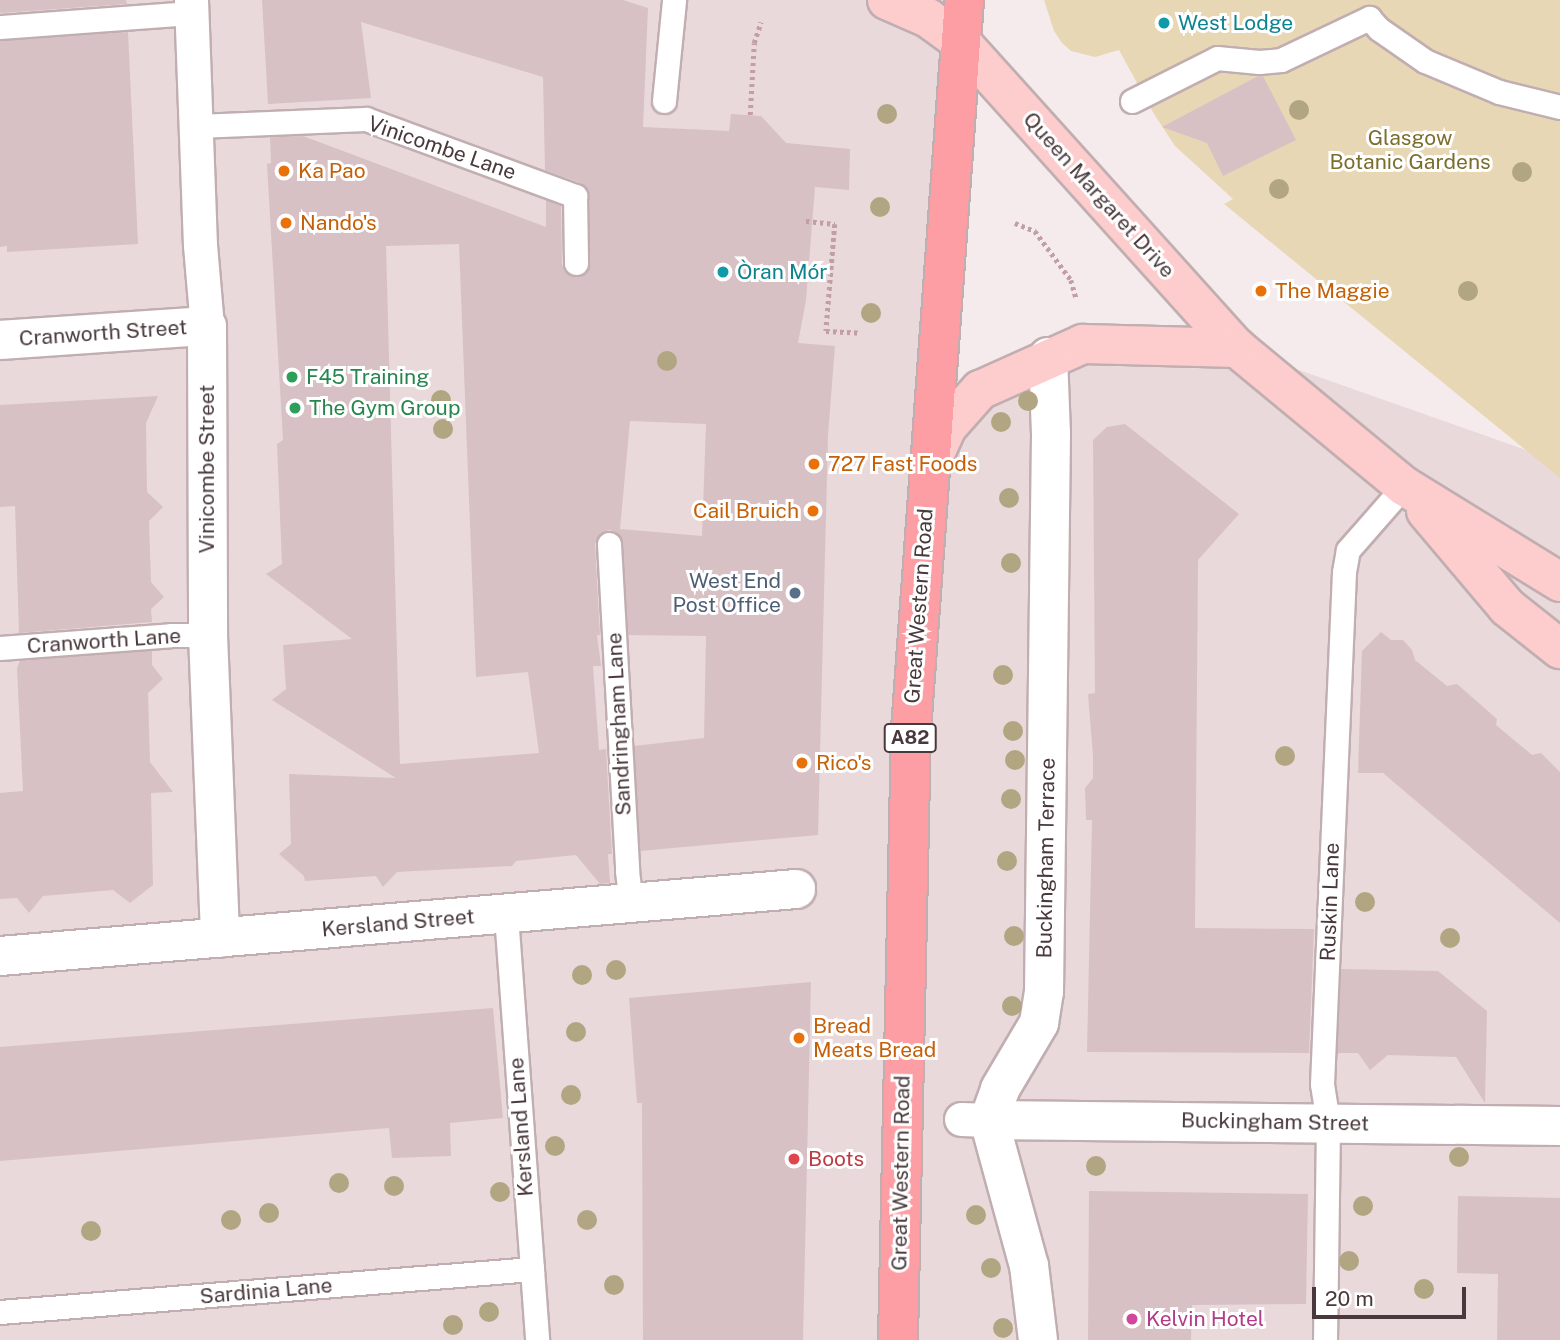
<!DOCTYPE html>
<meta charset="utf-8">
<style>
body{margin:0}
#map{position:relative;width:1560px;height:1340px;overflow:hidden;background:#f5ebec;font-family:"Public Sans",sans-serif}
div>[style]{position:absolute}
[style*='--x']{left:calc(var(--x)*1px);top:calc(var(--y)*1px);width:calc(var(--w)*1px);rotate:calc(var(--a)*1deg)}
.residential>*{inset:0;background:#e9d9db}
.green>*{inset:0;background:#e8d7b5}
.building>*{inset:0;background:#d7c1c5}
.path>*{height:4.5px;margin-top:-2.25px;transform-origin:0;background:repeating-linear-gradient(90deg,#c29fa4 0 3.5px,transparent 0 7px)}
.roads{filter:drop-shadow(2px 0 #c1aeb0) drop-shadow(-2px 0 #c1aeb0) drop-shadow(0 2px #c1aeb0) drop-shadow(0 -2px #c1aeb0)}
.service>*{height:23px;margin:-11.5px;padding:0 11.5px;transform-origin:11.5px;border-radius:11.5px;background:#fff}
.pedestrian>*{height:33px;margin:-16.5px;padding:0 16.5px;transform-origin:16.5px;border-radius:16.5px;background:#fff}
.minor>*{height:38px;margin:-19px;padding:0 19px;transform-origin:19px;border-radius:19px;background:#fff}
.secondary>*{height:38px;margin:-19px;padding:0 19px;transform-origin:19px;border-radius:19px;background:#fdcdce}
.primary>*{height:38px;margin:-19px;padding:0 19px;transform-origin:19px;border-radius:19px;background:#fc9ea4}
.trees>*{width:20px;height:20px;margin:-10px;border-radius:50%;background:#b2a682}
.dots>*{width:19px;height:19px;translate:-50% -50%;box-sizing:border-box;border:4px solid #fff;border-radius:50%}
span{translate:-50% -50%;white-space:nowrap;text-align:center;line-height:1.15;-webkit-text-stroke:6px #fff;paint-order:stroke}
.shield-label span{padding:2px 5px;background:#fff;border:2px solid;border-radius:5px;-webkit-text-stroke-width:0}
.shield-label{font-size:19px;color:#49393c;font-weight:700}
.culture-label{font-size:21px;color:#0d838f}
.left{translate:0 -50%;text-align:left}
.park-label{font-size:21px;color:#7b6e2c}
.street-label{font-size:21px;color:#49393c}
.food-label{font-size:21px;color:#c56008}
.right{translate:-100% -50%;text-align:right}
.leisure-label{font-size:21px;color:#27864d}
.service-label{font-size:21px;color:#4e5e75}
.health-label{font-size:21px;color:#be3a42}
.hotel-label{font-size:21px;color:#b23c85}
.scale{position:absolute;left:1312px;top:1287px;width:154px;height:32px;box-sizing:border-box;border:4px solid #49393c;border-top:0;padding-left:9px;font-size:21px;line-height:24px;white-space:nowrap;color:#49393c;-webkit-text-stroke:5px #fff;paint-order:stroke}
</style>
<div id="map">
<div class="residential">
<div style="clip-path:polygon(0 0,957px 0,932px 410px,1048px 357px,1237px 348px,1543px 456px,1560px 468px,1560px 1340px,0 1340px)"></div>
</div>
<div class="green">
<div style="clip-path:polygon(1044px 0,1560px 0,1560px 478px,1224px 204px,1233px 199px,1175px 146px,1154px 114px,1119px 50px,1095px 57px,1071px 51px,1062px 43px,1054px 31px)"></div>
</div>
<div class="building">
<div style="clip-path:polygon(0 0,126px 0,127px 4px,0 13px)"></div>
<div style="clip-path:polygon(evenodd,262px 0,623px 0,648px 8px,643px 127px,729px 131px,731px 114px,761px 116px,786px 143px,850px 149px,849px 190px,815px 187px,806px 300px,798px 343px,835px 346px,828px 435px,818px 835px,640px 851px,634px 746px,704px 738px,706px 636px,628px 635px,623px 543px,616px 532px,609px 530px,601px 533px,595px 544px,600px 635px,597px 635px,601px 666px,593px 666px,599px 750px,606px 749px,612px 854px,608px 854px,610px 883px,600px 884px,576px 855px,516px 861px,512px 866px,397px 872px,383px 887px,376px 876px,305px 881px,304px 876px,279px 854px,291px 844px,289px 774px,396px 778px,272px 700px,286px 689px,283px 645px,352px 639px,266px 574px,282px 564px,277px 444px,283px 440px,267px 164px,271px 163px,270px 137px,303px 136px,546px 227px,546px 200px,561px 206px,562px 264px,564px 271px,576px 277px,584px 275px,590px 263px,589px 196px,581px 183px,545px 170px,543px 77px,361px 22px,371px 98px,268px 104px,262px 0,459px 244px,476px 677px,528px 672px,539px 753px,400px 764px,386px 246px,459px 244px,262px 0,630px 421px,706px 424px,702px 536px,620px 529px,630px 421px)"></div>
<div style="clip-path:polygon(128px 32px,138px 244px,7px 252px,7px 246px,0 247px,0 41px)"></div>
<div style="clip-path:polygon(1258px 76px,1263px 76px,1296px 140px,1223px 176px,1207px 143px,1162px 127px)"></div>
<div style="clip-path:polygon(158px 396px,146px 423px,147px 492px,163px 507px,149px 521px,151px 582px,164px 597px,151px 609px,152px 622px,19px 633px,15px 506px,0 507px,0 405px)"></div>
<div style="clip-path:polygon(1125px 424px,1239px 514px,1198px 560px,1195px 928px,1314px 929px,1309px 1053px,1087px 1052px,1092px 820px,1086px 820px,1085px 788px,1093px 778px,1093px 756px,1088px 694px,1095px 693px,1093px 440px,1107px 427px)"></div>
<div style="clip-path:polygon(1381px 632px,1391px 640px,1403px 640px,1412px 650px,1415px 660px,1447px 686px,1457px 684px,1497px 719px,1496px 725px,1532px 755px,1541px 753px,1560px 772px,1560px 923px,1383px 773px,1358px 773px,1362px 651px)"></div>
<div style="clip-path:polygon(152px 650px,152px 665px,163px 679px,148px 693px,150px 762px,173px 792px,151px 793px,153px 885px,130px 903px,113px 890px,43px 896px,29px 913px,17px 898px,0 899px,0 793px,23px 791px,17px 668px,20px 661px)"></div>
<div style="clip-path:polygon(1341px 969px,1438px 971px,1487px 1011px,1485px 1103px,1456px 1057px,1388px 1055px,1370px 1070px,1358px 1053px,1337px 1053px)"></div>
<div style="clip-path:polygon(811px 982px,803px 1340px,643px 1340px,642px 1103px,637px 1103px,629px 998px)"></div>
<div style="clip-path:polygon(493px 1008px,503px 1118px,450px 1123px,451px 1156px,392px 1158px,389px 1128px,0 1161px,0 1047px)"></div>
<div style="clip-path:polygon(1089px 1191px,1308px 1194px,1306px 1304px,1192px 1305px,1191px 1340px,1088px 1340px)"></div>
<div style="clip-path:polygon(1458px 1196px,1560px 1198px,1560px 1340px,1497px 1340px,1498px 1274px,1457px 1273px)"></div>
</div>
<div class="path">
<div style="--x:750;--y:115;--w:72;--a:-86.8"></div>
<div style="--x:754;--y:43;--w:22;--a:-72"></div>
<div style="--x:806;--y:221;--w:29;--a:6"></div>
<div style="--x:835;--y:224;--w:107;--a:94.8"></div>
<div style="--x:826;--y:331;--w:35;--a:3"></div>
<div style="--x:1015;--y:223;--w:22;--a:22"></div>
<div style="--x:1035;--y:231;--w:61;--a:53.7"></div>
<div style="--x:1071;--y:280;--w:19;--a:74"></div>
</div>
<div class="roads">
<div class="service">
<div style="--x:0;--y:27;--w:193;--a:-4.2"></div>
<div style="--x:664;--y:101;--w:101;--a:-84.3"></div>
<div style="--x:1132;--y:101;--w:95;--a:-26.8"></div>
<div style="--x:1217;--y:58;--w:42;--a:5.4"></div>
<div style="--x:1259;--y:62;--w:22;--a:-5"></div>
<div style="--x:1281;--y:60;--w:98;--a:-25.5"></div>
<div style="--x:1369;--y:18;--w:15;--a:48"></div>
<div style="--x:1379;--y:29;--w:56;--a:34.8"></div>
<div style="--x:1425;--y:61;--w:80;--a:22.7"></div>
<div style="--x:1499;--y:92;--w:63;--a:13.8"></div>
<div style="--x:197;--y:126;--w:169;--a:-2.4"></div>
<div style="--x:366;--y:119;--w:223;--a:20.2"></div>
<div style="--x:575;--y:196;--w:67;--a:89.1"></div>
<div style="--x:609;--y:544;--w:327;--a:86.8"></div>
<div style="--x:627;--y:871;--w:32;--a:83"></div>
<div style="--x:0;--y:648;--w:171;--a:-4.3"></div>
<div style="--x:171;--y:635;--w:37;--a:0"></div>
<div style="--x:506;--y:915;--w:426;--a:85.8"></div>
<div style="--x:0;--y:1312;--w:534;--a:-4.62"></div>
<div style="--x:1325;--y:1340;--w:218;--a:-89.2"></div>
<div style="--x:1328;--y:1122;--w:38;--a:-99"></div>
<div style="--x:1322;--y:1084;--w:512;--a:-87.54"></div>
<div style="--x:1344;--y:572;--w:22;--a:-80"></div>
<div style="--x:1348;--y:550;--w:85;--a:-48.8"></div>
</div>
<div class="pedestrian">
<div style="--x:191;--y:0;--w:245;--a:87.9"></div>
<div style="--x:200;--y:245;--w:81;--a:85.1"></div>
<div style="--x:961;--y:1119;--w:28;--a:2"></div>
</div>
<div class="minor">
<div style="--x:0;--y:340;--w:207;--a:-3.9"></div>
<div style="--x:207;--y:326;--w:309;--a:89.8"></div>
<div style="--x:208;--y:635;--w:303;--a:87.7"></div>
<div style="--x:0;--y:956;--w:799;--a:-4.81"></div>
<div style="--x:989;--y:1120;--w:571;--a:0.6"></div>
<div style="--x:1038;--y:1340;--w:75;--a:-96.9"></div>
<div style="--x:1029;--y:1266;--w:151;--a:-105.3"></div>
<div style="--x:989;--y:1120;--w:33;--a:-70"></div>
<div style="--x:1000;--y:1089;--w:77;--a:-59.4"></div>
<div style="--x:1039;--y:1023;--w:31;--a:-81"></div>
<div style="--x:1044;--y:992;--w:558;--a:-89.28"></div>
<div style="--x:1051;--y:434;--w:77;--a:-92.2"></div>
</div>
<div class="secondary">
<div style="--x:887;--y:0;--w:45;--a:23.7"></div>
<div style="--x:928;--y:18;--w:41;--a:36"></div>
<div style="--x:961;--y:42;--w:412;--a:48"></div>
<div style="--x:1237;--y:348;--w:217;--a:39.6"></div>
<div style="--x:1404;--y:486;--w:183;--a:31.6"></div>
<div style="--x:930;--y:465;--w:42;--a:-65.9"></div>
<div style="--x:947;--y:427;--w:50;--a:-48.3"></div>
<div style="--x:980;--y:390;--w:113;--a:-24.1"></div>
<div style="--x:1083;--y:344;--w:154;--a:1.5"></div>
<div style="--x:1426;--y:511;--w:126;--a:49.8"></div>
<div style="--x:1507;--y:607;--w:68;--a:38.4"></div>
</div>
<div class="primary">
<div style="--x:898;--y:1340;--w:610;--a:-88.78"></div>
<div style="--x:911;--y:730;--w:732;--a:-85.85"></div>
</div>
</div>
<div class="trees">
<div style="left:1299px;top:110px"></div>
<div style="left:887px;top:114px"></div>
<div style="left:1522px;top:172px"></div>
<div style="left:1279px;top:189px"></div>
<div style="left:880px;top:207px"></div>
<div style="left:1468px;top:291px"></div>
<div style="left:871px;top:313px"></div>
<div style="left:667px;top:361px"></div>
<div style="left:441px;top:400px"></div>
<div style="left:1028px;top:401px"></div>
<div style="left:1001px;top:422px"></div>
<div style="left:443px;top:429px"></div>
<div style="left:1009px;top:498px"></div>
<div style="left:1011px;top:563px"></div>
<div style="left:1003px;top:675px"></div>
<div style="left:1013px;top:731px"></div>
<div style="left:1285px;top:756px"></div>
<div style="left:1015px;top:760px"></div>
<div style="left:1011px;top:799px"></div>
<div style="left:1007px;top:861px"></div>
<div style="left:1365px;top:902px"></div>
<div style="left:1014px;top:936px"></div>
<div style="left:1450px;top:938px"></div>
<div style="left:616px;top:970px"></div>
<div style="left:582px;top:975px"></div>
<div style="left:1012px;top:1006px"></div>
<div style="left:576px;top:1032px"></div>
<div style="left:571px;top:1095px"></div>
<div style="left:555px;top:1146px"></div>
<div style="left:1459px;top:1157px"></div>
<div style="left:1096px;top:1166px"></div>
<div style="left:339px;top:1183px"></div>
<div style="left:394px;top:1186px"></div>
<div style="left:500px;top:1192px"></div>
<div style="left:1363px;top:1206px"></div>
<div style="left:269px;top:1213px"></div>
<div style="left:976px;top:1215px"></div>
<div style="left:231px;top:1220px"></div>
<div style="left:587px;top:1220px"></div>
<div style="left:91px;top:1231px"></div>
<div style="left:1349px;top:1261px"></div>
<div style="left:991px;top:1268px"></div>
<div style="left:614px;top:1285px"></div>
<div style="left:1424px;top:1289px"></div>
<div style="left:489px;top:1312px"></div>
<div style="left:453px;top:1325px"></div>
<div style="left:1003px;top:1328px"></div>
</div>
<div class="dots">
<div style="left:1164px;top:23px;background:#0f9aa8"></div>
<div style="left:284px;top:171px;background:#e8710a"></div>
<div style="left:286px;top:223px;background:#e8710a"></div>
<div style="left:723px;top:272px;background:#0f9aa8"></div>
<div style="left:1261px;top:291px;background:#e8710a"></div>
<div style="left:292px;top:377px;background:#2e9e5b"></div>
<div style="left:295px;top:408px;background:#2e9e5b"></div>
<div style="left:814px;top:464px;background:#e8710a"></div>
<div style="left:813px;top:511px;background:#e8710a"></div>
<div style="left:795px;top:593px;background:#5c6f8a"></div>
<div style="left:802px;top:763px;background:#e8710a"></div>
<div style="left:799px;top:1038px;background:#e8710a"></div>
<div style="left:794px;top:1159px;background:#e0444e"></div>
<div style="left:1132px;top:1319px;background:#d1479c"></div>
</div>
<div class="shield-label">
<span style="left:910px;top:738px">A82</span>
</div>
<div class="culture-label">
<span class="left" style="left:1178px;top:23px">West Lodge</span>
<span class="left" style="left:737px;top:272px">Òran Mór</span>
</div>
<div class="park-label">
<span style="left:1410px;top:150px">Glasgow<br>Botanic Gardens</span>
</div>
<div class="street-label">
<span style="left:442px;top:148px;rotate:19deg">Vinicombe Lane</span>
<span style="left:1099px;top:195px;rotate:48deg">Queen Margaret Drive</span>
<span style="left:103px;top:333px;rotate:-4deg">Cranworth Street</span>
<span style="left:207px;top:469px;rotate:-90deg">Vinicombe Street</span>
<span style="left:919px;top:606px;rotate:-86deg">Great Western Road</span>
<span style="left:104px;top:641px;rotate:-4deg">Cranworth Lane</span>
<span style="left:619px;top:724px;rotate:-93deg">Sandringham Lane</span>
<span style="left:1046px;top:858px;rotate:-89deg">Buckingham Terrace</span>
<span style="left:1330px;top:902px;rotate:-88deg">Ruskin Lane</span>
<span style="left:398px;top:923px;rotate:-5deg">Kersland Street</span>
<span style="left:1275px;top:1122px;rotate:1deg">Buckingham Street</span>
<span style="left:521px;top:1127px;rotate:-94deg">Kersland Lane</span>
<span style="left:901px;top:1173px;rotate:-89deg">Great Western Road</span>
<span style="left:266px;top:1291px;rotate:-5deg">Sardinia Lane</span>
</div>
<div class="food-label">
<span class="left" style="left:298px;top:171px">Ka Pao</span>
<span class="left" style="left:300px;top:223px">Nando's</span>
<span class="left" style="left:1275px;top:291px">The Maggie</span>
<span class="left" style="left:828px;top:464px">727 Fast Foods</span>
<span class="right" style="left:799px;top:511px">Cail Bruich</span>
<span class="left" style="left:816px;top:763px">Rico's</span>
<span class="left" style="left:813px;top:1038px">Bread<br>Meats Bread</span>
</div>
<div class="leisure-label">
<span class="left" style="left:306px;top:377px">F45 Training</span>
<span class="left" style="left:309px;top:408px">The Gym Group</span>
</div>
<div class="service-label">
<span class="right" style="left:781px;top:593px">West End<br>Post Office</span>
</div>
<div class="health-label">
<span class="left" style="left:808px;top:1159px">Boots</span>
</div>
<div class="hotel-label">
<span class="left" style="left:1146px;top:1319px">Kelvin Hotel</span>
</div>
<div class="scale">20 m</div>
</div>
